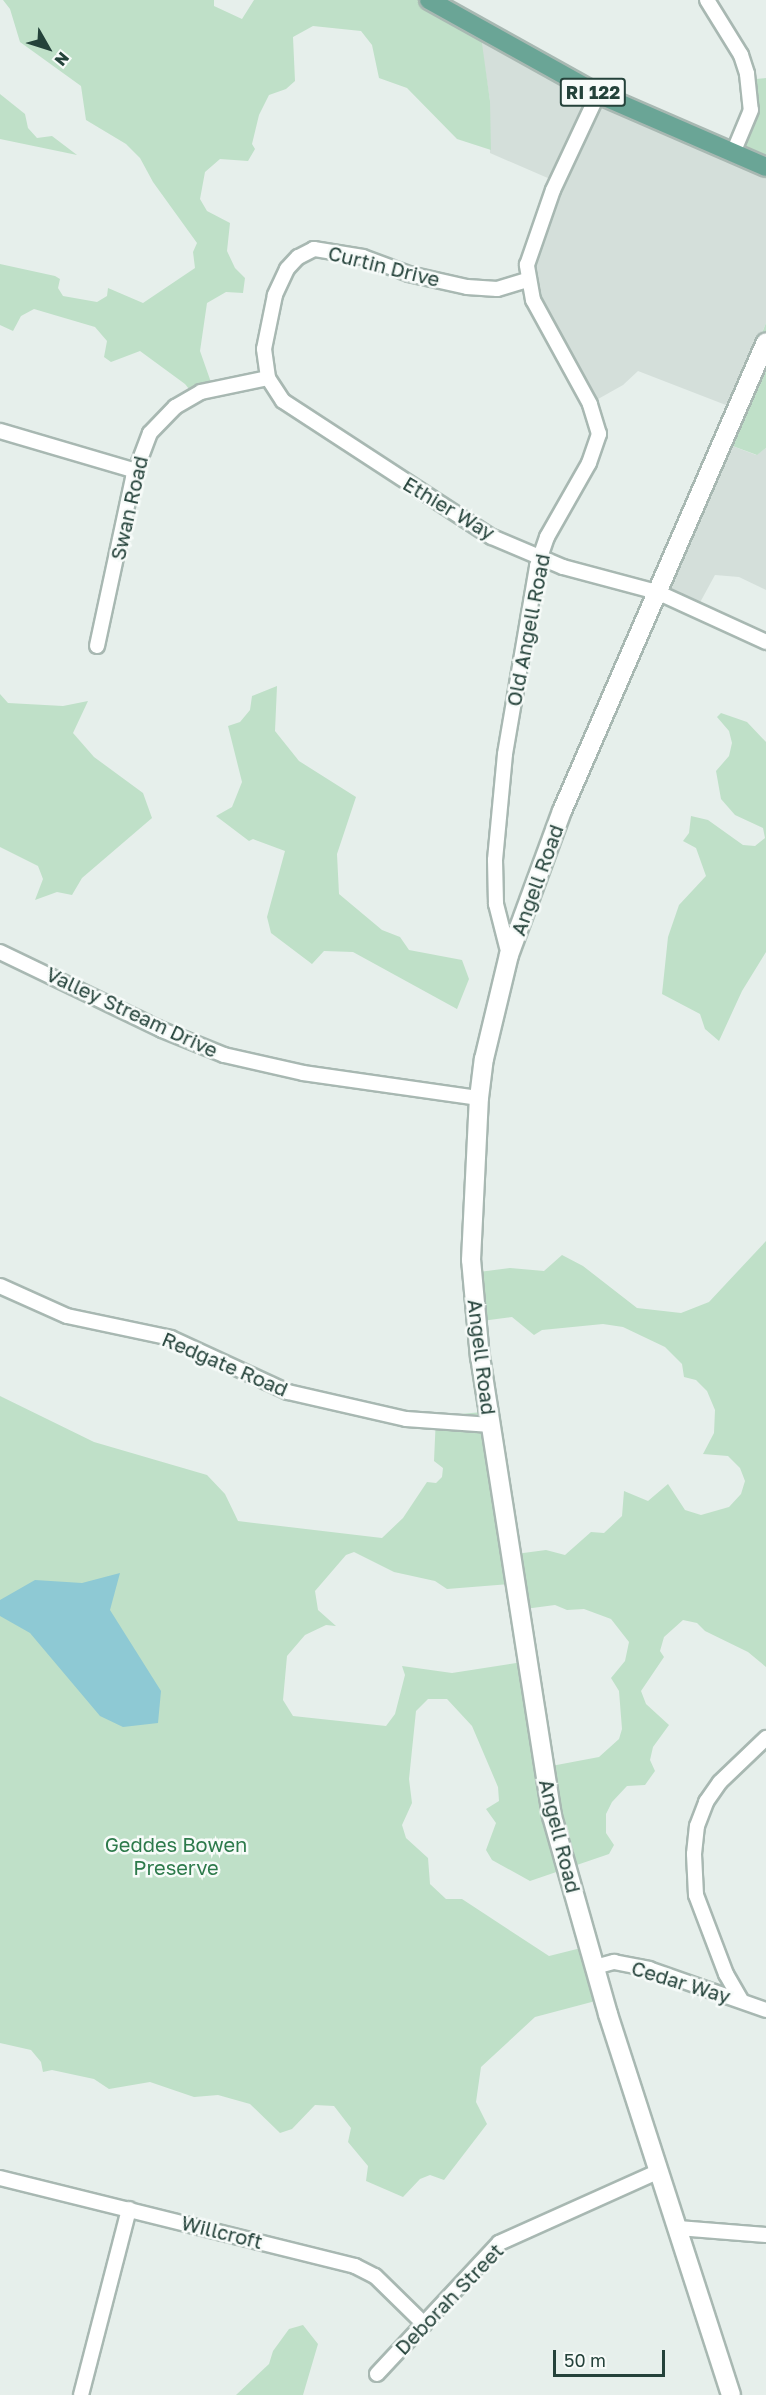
<!DOCTYPE html>
<style>
body{margin:0}
#map{position:relative;width:766px;height:2395px;overflow:hidden;background:#e6efeb;font-family:"Golos Text",sans-serif}
div>[style]{position:absolute}
[style*='--x']{left:calc(var(--x)*1px);top:calc(var(--y)*1px);width:calc(var(--w)*1px);rotate:calc(var(--a)*1deg)}
.built>*{inset:0;background:#d4dfda}
.green>*{inset:0;background:#bfe0c8}
.water>*{inset:0;background:#8ec9d4}
.roads{filter:drop-shadow(2px 0 #a8b8b2) drop-shadow(-2px 0 #a8b8b2) drop-shadow(0 2px #a8b8b2) drop-shadow(0 -2px #a8b8b2)}
.street>*{height:14px;margin:-7px;padding:0 7px;transform-origin:7px;border-radius:7px;background:#fff}
.secondary>*{height:18px;margin:-9px;padding:0 9px;transform-origin:9px;border-radius:9px;background:#fff}
.primary>*{height:18px;margin:-9px;padding:0 9px;transform-origin:9px;border-radius:9px;background:#6aa596}
span{translate:-50% -50%;white-space:nowrap;text-align:center;line-height:1.15;-webkit-text-stroke:5px #f7fbf9;paint-order:stroke}
.shield-label span{padding:2px 4px;background:#f7fbf9;border:2px solid;border-radius:4px;-webkit-text-stroke-width:0}
.shield-label{font-size:18px;color:#24423a;font-weight:700}
.street-label{font-size:20px;color:#24423a}
.park-label{font-size:20px;color:#2d7a4b}
.north{position:absolute;left:18px;top:18px;width:60px;height:60px;-webkit-text-stroke:4px #f7fbf9;paint-order:stroke;rotate:129deg;font-size:16px;font-weight:700;line-height:24px;text-align:center;color:#24423a}
.north::after{content:'';display:block;margin:auto;width:21px;height:27px;background:#24423a;clip-path:polygon(50% 0,100% 100%,50% 72%,0 100%)}
.scale{position:absolute;left:553px;top:2350px;width:112px;height:27px;box-sizing:border-box;border:3px solid #24423a;border-top:0;padding-left:8px;font-size:18px;line-height:21px;white-space:nowrap;color:#24423a;-webkit-text-stroke:4px #f7fbf9;paint-order:stroke}
</style>
<div id="map">
<div class="built">
<div style="clip-path:polygon(480px 36px,601px 96px,766px 162px,766px 323px,731px 407px,638px 371px,623px 385px,591px 403px,528px 280px,557px 182px,490px 153px,490px 101px)"></div>
<div style="clip-path:polygon(719px 441px,756px 455px,766px 448px,766px 590px,739px 577px,715px 575px,697px 608px,655px 588px)"></div>
</div>
<div class="green">
<div style="clip-path:polygon(3px 0,214px 0,214px 6px,242px 19px,254px 0,431px 0,480px 29px,490px 101px,491px 150px,457px 139px,407px 88px,379px 78px,372px 45px,361px 31px,313px 26px,293px 37px,295px 81px,286px 89px,269px 95px,259px 115px,252px 144px,255px 149px,248px 161px,220px 159px,205px 172px,200px 199px,207px 211px,230px 223px,227px 251px,235px 268px,245px 278px,243px 293px,226px 292px,207px 303px,200px 351px,213px 388px,193px 394px,185px 384px,140px 351px,111px 362px,104px 357px,107px 341px,95px 327px,34px 309px,21px 316px,13px 331px,0 325px,0 264px,55px 276px,60px 279px,58px 288px,63px 296px,97px 302px,107px 296px,108px 288px,143px 303px,195px 268px,193px 252px,197px 243px,153px 182px,140px 158px,126px 144px,86px 120px,81px 86px,20px 42px,10px 9px)"></div>
<div style="clip-path:polygon(766px 78px,766px 162px,725px 147px,735px 132px,743px 107px,745px 80px)"></div>
<div style="clip-path:polygon(0 94px,25px 114px,28px 128px,37px 138px,52px 136px,77px 155px,0 139px)"></div>
<div style="clip-path:polygon(766px 323px,766px 448px,757px 455px,719px 441px)"></div>
<div style="clip-path:polygon(277px 686px,275px 731px,299px 761px,356px 797px,337px 854px,339px 894px,382px 930px,400px 937px,409px 950px,462px 960px,469px 979px,457px 1009px,353px 952px,324px 951px,312px 964px,271px 933px,267px 917px,285px 851px,253px 839px,249px 841px,216px 816px,232px 807px,242px 782px,228px 726px,240px 722px,250px 710px,252px 696px)"></div>
<div style="clip-path:polygon(0 694px,8px 703px,63px 706px,88px 701px,73px 733px,94px 757px,143px 793px,152px 818px,82px 878px,72px 895px,57px 892px,35px 900px,43px 879px,38px 866px,0 847px)"></div>
<div style="clip-path:polygon(721px 713px,747px 722px,766px 742px,766px 952px,742px 991px,719px 1041px,705px 1029px,700px 1014px,662px 994px,668px 937px,679px 905px,706px 876px,696px 848px,683px 841px,689px 833px,691px 816px,708px 820px,743px 845px,755px 846px,765px 838px,763px 828px,735px 815px,721px 799px,716px 771px,729px 756px,732px 743px,729px 731px,717px 717px)"></div>
<div style="clip-path:polygon(evenodd,766px 1241px,766px 1667px,748px 1652px,705px 1631px,697px 1623px,683px 1620px,664px 1637px,660px 1651px,664px 1657px,641px 1691px,646px 1704px,669px 1725px,653px 1747px,650px 1760px,655px 1771px,645px 1785px,627px 1786px,612px 1802px,606px 1814px,606px 1833px,614px 1845px,609px 1854px,530px 1881px,492px 1860px,486px 1850px,496px 1823px,486px 1809px,499px 1801px,498px 1787px,472px 1726px,447px 1699px,428px 1699px,416px 1711px,409px 1779px,412px 1803px,402px 1825px,406px 1838px,428px 1858px,430px 1884px,446px 1899px,462px 1899px,549px 1956px,589px 1946px,603px 1999px,535px 2017px,481px 2067px,476px 2102px,487px 2124px,444px 2180px,430px 2175px,420px 2179px,403px 2197px,366px 2181px,368px 2166px,348px 2142px,351px 2128px,334px 2106px,315px 2105px,292px 2129px,280px 2133px,250px 2104px,218px 2095px,194px 2097px,150px 2082px,109px 2089px,94px 2079px,52px 2070px,43px 2072px,41px 2062px,31px 2050px,0 2043px,0 1396px,94px 1442px,207px 1475px,225px 1494px,238px 1521px,382px 1538px,403px 1518px,427px 1482px,436px 1483px,442px 1477px,443px 1468px,434px 1461px,436px 1416px,483px 1412px,508px 1555px,546px 1550px,565px 1555px,591px 1532px,604px 1533px,622px 1516px,624px 1491px,648px 1501px,668px 1484px,685px 1510px,701px 1515px,729px 1507px,741px 1494px,745px 1481px,740px 1468px,728px 1456px,703px 1454px,714px 1433px,715px 1410px,707px 1391px,696px 1380px,684px 1377px,682px 1364px,665px 1347px,623px 1327px,603px 1324px,542px 1330px,534px 1335px,512px 1317px,474px 1322px,471px 1273px,510px 1268px,544px 1271px,562px 1255px,583px 1266px,637px 1308px,681px 1313px,709px 1302px,766px 1241px,354px 1552px,394px 1572px,435px 1581px,447px 1589px,510px 1584px,517px 1610px,555px 1605px,567px 1610px,584px 1609px,611px 1619px,629px 1642px,625px 1661px,611px 1678px,619px 1691px,622px 1729px,619px 1739px,599px 1757px,546px 1767px,523px 1662px,452px 1673px,402px 1666px,405px 1675px,395px 1714px,386px 1726px,293px 1716px,283px 1700px,287px 1656px,305px 1635px,326px 1625px,336px 1626px,318px 1610px,315px 1591px,346px 1555px,354px 1552px)"></div>
<div style="clip-path:polygon(303px 2325px,318px 2344px,303px 2395px,236px 2395px,269px 2364px,273px 2351px,289px 2329px)"></div>
</div>
<div class="water">
<div style="clip-path:polygon(120px 1573px,110px 1610px,161px 1691px,158px 1723px,123px 1727px,100px 1716px,30px 1633px,0 1616px,0 1600px,35px 1580px,82px 1583px)"></div>
</div>
<div class="roads">
<div class="street">
<div style="--x:707;--y:0;--w:65;--a:58.3"></div>
<div style="--x:741;--y:55;--w:20;--a:72"></div>
<div style="--x:747;--y:74;--w:36;--a:84"></div>
<div style="--x:751;--y:110;--w:47;--a:112.7"></div>
<div style="--x:527;--y:280;--w:31;--a:163"></div>
<div style="--x:497;--y:289;--w:30;--a:-176"></div>
<div style="--x:467;--y:287;--w:59;--a:-167.4"></div>
<div style="--x:409;--y:274;--w:49;--a:-159.7"></div>
<div style="--x:363;--y:257;--w:50;--a:-170.7"></div>
<div style="--x:314;--y:249;--w:18;--a:153"></div>
<div style="--x:298;--y:257;--w:16;--a:133"></div>
<div style="--x:287;--y:269;--w:29;--a:115"></div>
<div style="--x:275;--y:295;--w:55;--a:101.5"></div>
<div style="--x:264;--y:349;--w:29;--a:82"></div>
<div style="--x:268;--y:378;--w:27;--a:57"></div>
<div style="--x:283;--y:401;--w:249;--a:33.1"></div>
<div style="--x:492;--y:537;--w:77;--a:22.9"></div>
<div style="--x:563;--y:567;--w:97;--a:14.9"></div>
<div style="--x:657;--y:592;--w:120;--a:24.6"></div>
<div style="--x:0;--y:431;--w:142;--a:16.4"></div>
<div style="--x:97;--y:646;--w:172;--a:-77.9"></div>
<div style="--x:133;--y:478;--w:48;--a:-69.3"></div>
<div style="--x:150;--y:433;--w:36;--a:-46"></div>
<div style="--x:175;--y:407;--w:30;--a:-30"></div>
<div style="--x:201;--y:392;--w:68;--a:-11.8"></div>
<div style="--x:0;--y:952;--w:180;--a:25.7"></div>
<div style="--x:162;--y:1030;--w:67;--a:22"></div>
<div style="--x:224;--y:1055;--w:81;--a:12.8"></div>
<div style="--x:303;--y:1073;--w:178;--a:8.1"></div>
<div style="--x:509;--y:955;--w:53;--a:-104.3"></div>
<div style="--x:496;--y:904;--w:44;--a:-91.3"></div>
<div style="--x:495;--y:860;--w:106;--a:-84.6"></div>
<div style="--x:505;--y:754;--w:191;--a:-80.3"></div>
<div style="--x:537;--y:566;--w:31;--a:-71"></div>
<div style="--x:547;--y:537;--w:85;--a:-60.4"></div>
<div style="--x:589;--y:463;--w:31;--a:-71"></div>
<div style="--x:599;--y:434;--w:31;--a:-107"></div>
<div style="--x:590;--y:404;--w:119;--a:-118.7"></div>
<div style="--x:533;--y:300;--w:36;--a:-100"></div>
<div style="--x:527;--y:265;--w:79;--a:-70.9"></div>
<div style="--x:553;--y:190;--w:106;--a:-64.9"></div>
<div style="--x:0;--y:1286;--w:73;--a:24.1"></div>
<div style="--x:67;--y:1316;--w:106;--a:11.9"></div>
<div style="--x:171;--y:1338;--w:129;--a:24.8"></div>
<div style="--x:288;--y:1392;--w:121;--a:12.9"></div>
<div style="--x:406;--y:1419;--w:85;--a:4"></div>
<div style="--x:595;--y:1967;--w:20;--a:-15"></div>
<div style="--x:614;--y:1962;--w:36;--a:11"></div>
<div style="--x:649;--y:1969;--w:124;--a:19.3"></div>
<div style="--x:741;--y:2000;--w:30;--a:-120"></div>
<div style="--x:726;--y:1974;--w:85;--a:-110.8"></div>
<div style="--x:696;--y:1895;--w:41;--a:-92.8"></div>
<div style="--x:694;--y:1854;--w:28;--a:-84"></div>
<div style="--x:697;--y:1826;--w:26;--a:-69"></div>
<div style="--x:706;--y:1802;--w:24;--a:-55"></div>
<div style="--x:720;--y:1782;--w:64;--a:-43.7"></div>
<div style="--x:0;--y:2178;--w:366;--a:13.9"></div>
<div style="--x:355;--y:2266;--w:22;--a:27"></div>
<div style="--x:375;--y:2276;--w:69;--a:44.4"></div>
<div style="--x:678;--y:2228;--w:88;--a:4.5"></div>
<div style="--x:377;--y:2374;--w:179;--a:-47"></div>
<div style="--x:499;--y:2243;--w:173;--a:-24.2"></div>
<div style="--x:81;--y:2395;--w:192;--a:-75.5"></div>
</div>
<div class="secondary">
<div style="--x:731;--y:2395;--w:400;--a:-107.9"></div>
<div style="--x:608;--y:2014;--w:206;--a:-105.8"></div>
<div style="--x:552;--y:1816;--w:464;--a:-98.9"></div>
<div style="--x:480;--y:1358;--w:98;--a:-95.2"></div>
<div style="--x:471;--y:1260;--w:162;--a:-87.2"></div>
<div style="--x:479;--y:1098;--w:39;--a:-83"></div>
<div style="--x:484;--y:1059;--w:107;--a:-76.5"></div>
<div style="--x:509;--y:955;--w:153;--a:-69.8"></div>
<div style="--x:562;--y:811;--w:511;--a:-66.49"></div>
</div>
<div class="primary">
<div style="--x:429;--y:0;--w:193;--a:29.1"></div>
<div style="--x:598;--y:94;--w:183;--a:23.5"></div>
</div>
</div>
<div class="shield-label">
<span style="left:593px;top:92px">RI 122</span>
</div>
<div class="street-label">
<span style="left:384px;top:266px;rotate:14deg">Curtin Drive</span>
<span style="left:129px;top:508px;rotate:-77deg">Swan Road</span>
<span style="left:449px;top:508px;rotate:31deg">Ethier Way</span>
<span style="left:528px;top:630px;rotate:-79deg">Old Angell Road</span>
<span style="left:537px;top:880px;rotate:-70deg">Angell Road</span>
<span style="left:132px;top:1012px;rotate:25deg">Valley Stream Drive</span>
<span style="left:482px;top:1357px;rotate:83deg">Angell Road</span>
<span style="left:225px;top:1364px;rotate:23deg">Redgate Road</span>
<span style="left:560px;top:1836px;rotate:76deg">Angell Road</span>
<span style="left:681px;top:1982px;rotate:17deg">Cedar Way</span>
<span style="left:222px;top:2232px;rotate:14deg">Willcroft</span>
<span style="left:449px;top:2299px;rotate:-46deg">Deborah Street</span>
</div>
<div class="park-label">
<span style="left:176px;top:1856px">Geddes Bowen<br>Preserve</span>
</div>
<div class="north">N</div>
<div class="scale">50 m</div>
</div>
